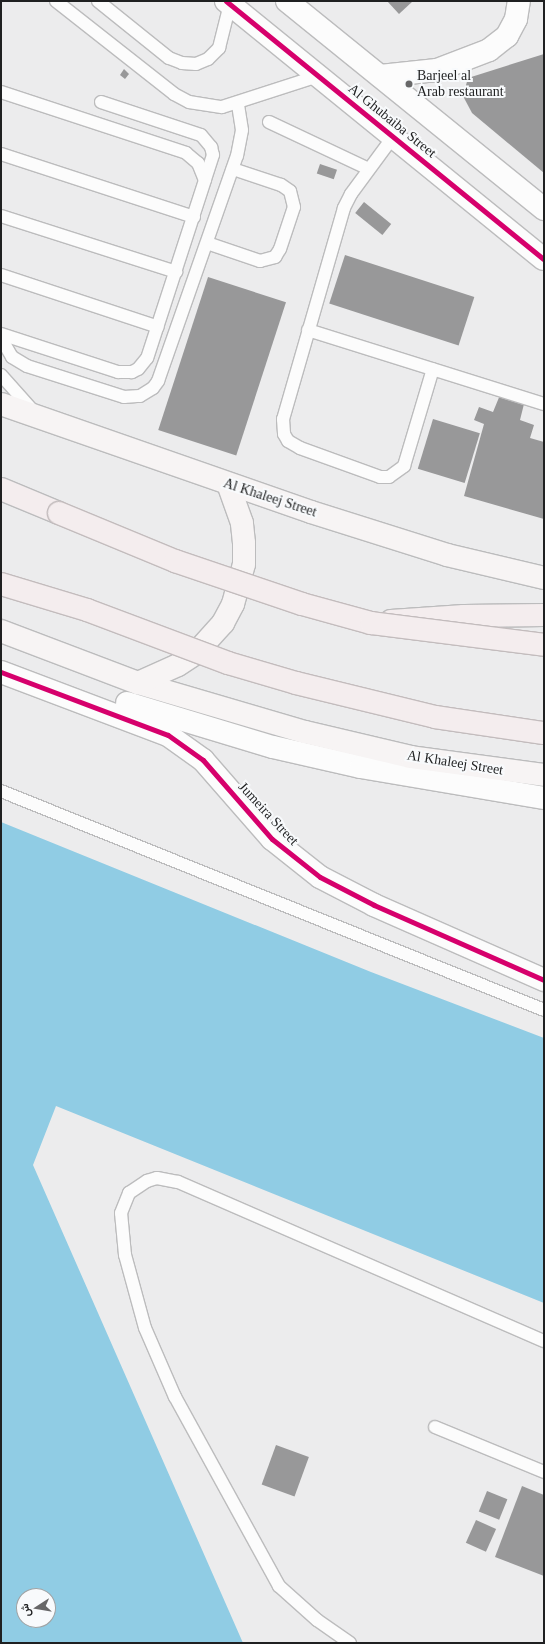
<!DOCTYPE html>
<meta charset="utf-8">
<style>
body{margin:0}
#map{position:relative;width:545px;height:1644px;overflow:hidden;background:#ececed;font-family:"Times New Roman",Vazirmatn,serif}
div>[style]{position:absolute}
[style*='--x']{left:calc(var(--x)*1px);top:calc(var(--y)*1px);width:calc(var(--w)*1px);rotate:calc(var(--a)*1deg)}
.water>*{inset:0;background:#90cce4}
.building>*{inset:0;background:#989899;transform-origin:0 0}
.roads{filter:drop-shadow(1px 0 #bcbcbd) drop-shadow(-1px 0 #bcbcbd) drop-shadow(0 1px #bcbcbd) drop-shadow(0 -1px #bcbcbd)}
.lane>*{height:12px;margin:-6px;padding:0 6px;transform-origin:6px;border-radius:6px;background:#fcfcfc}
.street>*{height:22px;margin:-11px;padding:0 11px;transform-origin:11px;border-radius:11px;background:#fcfcfc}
.secondary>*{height:22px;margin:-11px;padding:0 11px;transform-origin:11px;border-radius:11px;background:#fcfcfc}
.primary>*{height:22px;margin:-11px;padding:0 11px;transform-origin:11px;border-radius:11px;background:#f7f4f4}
.highway>*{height:22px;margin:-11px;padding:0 11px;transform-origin:11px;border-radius:11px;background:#f4edee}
.bridges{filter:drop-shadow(1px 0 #c3bcbd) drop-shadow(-1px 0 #c3bcbd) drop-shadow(0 1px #c3bcbd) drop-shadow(0 -1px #c3bcbd)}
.highway-bridge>*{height:22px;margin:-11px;padding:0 11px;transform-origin:11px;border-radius:11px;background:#f4edee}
.cycleway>*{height:5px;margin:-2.5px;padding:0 2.5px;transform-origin:2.5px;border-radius:2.5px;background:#d6006c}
.dots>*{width:11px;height:11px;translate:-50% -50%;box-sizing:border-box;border:2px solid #f8fafc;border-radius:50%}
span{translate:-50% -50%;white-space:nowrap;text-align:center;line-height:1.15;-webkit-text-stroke:4px #f8fafc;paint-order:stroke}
.poi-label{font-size:14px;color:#1f2021}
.left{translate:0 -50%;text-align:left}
.street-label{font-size:14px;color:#1f2021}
.frame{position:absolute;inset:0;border:2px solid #1f2021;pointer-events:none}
.north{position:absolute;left:16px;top:1588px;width:40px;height:40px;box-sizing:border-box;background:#f8fafc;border:1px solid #a1a3a4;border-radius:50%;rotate:258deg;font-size:11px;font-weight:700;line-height:16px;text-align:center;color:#1f2021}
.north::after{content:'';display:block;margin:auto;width:14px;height:18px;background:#676768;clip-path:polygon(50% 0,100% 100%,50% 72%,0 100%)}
</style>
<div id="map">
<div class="water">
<div style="clip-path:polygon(evenodd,1px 822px,371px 972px,544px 1038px,544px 1303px,56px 1106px,33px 1165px,243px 1643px,1px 1643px,1px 822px,24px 1596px,48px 1596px,48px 1620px,24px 1620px,24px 1596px)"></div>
</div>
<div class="building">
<div style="clip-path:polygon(387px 1px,413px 1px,399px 14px)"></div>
<div style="clip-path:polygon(544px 54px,544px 173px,472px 113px,463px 96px,468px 78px)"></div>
<div style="clip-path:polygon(124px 69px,129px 74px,125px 79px,120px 75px)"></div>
<div style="left:320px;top:164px;width:18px;height:10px;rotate:19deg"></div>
<div style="left:364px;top:202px;width:35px;height:14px;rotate:39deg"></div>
<div style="left:345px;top:255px;width:136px;height:51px;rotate:18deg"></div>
<div style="left:208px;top:277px;width:82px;height:161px;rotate:18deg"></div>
<div style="clip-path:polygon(500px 395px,524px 404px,520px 420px,534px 425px,530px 438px,544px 442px,544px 519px,464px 496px,484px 424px,474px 420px,479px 407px,493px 412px)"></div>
<div style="left:433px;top:419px;width:49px;height:52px;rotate:17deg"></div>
<div style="left:276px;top:1445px;width:35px;height:42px;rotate:20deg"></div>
<div style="clip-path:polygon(522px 1486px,544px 1495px,544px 1576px,495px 1557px)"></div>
<div style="left:487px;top:1491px;width:22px;height:22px;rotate:22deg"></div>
<div style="left:476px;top:1520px;width:22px;height:25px;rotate:24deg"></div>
</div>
<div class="roads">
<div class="lane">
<div style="--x:56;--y:1;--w:150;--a:38.2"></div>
<div style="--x:174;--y:94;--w:17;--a:28"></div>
<div style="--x:189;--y:102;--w:33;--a:9"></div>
<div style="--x:222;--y:107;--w:101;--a:-17.9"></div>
<div style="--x:98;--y:1;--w:91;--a:38.8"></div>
<div style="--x:169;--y:58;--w:14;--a:21"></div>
<div style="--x:182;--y:63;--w:14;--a:4"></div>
<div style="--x:196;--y:64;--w:13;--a:-23"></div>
<div style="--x:208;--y:59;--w:16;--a:-45"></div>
<div style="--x:219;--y:48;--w:45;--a:-76"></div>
<div style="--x:1;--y:92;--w:195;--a:18.2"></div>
<div style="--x:186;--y:153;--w:16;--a:40"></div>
<div style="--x:198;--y:163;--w:18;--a:68"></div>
<div style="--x:205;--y:180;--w:187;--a:108"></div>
<div style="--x:147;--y:358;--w:14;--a:129"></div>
<div style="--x:138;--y:369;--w:7;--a:153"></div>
<div style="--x:132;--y:372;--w:14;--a:180"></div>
<div style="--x:118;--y:372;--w:123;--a:-162"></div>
<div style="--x:101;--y:102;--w:105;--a:18.3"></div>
<div style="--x:201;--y:135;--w:16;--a:50"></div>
<div style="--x:211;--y:147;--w:8;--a:76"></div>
<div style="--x:213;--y:155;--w:26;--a:108"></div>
<div style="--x:269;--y:122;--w:110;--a:25.2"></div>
<div style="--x:393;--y:137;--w:71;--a:126.4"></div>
<div style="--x:351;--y:194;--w:16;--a:117"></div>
<div style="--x:344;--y:208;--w:220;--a:106.1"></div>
<div style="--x:283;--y:419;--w:15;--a:86"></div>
<div style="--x:284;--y:434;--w:8;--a:60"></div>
<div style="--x:288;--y:441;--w:14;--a:30"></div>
<div style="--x:300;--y:448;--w:85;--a:19.9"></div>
<div style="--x:380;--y:477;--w:9;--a:0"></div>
<div style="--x:389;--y:477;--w:19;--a:-36"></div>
<div style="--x:404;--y:466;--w:101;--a:-73.4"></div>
<div style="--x:1;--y:154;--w:203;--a:18.1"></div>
<div style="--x:1;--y:216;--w:184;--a:17.7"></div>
<div style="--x:207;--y:243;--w:56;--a:18.8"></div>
<div style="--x:260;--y:261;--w:16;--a:-15"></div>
<div style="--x:275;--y:257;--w:9;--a:-58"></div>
<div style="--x:280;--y:249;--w:44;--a:-71.6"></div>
<div style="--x:294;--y:207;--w:16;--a:-104"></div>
<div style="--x:290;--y:191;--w:11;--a:-146"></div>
<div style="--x:281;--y:185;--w:51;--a:-161.6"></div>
<div style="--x:1;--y:275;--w:165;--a:18.3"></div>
<div style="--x:308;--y:330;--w:247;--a:17.4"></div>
<div style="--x:1;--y:338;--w:22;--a:60"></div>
<div style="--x:12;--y:357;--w:17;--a:31"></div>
<div style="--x:27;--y:366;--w:102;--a:17.7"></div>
<div style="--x:124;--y:397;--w:16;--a:-4"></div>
<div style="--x:140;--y:396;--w:15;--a:-32"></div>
<div style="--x:153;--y:388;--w:9;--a:-54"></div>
<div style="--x:158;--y:381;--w:238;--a:-70.7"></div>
<div style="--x:237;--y:156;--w:26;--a:-79"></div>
<div style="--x:242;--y:130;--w:26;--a:-99"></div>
<div style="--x:1;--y:375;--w:50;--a:48.3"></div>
<div style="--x:1;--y:791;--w:585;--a:21.96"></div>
<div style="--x:435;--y:1427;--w:118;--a:22.4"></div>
<div style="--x:350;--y:1643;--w:40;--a:-145.1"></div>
<div style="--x:317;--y:1620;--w:51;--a:-138.2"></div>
<div style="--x:279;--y:1586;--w:216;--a:-118.8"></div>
<div style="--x:175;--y:1397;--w:75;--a:-113.5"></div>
<div style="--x:145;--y:1328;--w:76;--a:-105.3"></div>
<div style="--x:125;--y:1255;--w:42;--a:-95.4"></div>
<div style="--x:121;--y:1213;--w:22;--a:-68"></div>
<div style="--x:129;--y:1193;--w:22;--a:-34"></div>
<div style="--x:147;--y:1181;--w:10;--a:-17"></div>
<div style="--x:157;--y:1178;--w:21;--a:11"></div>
<div style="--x:178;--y:1182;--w:399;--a:23.5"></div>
</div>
<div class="street">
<div style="--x:380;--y:76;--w:57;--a:-6"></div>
<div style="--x:437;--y:70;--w:56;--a:-21"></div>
<div style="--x:489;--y:50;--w:23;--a:-38"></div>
<div style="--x:507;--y:36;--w:19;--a:-62"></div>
<div style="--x:516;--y:19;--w:18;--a:-81"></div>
</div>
<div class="secondary">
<div style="--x:226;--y:1;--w:409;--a:39.1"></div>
<div style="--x:287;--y:1;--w:331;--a:39"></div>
<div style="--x:1;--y:672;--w:178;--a:20.7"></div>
<div style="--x:168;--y:735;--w:43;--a:35.5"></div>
<div style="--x:203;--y:760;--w:105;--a:48.9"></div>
<div style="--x:272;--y:839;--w:61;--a:38.4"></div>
<div style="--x:320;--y:877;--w:61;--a:27.4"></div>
<div style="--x:374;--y:905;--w:186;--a:23.8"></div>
<div style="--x:127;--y:703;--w:152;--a:16.8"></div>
<div style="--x:273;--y:747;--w:90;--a:12.8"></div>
<div style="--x:361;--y:767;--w:186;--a:9.6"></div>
</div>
<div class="primary">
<div style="--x:1;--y:404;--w:328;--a:19.2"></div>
<div style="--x:311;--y:512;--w:143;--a:17.5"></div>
<div style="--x:447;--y:555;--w:100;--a:13.3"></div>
<div style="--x:1;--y:631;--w:147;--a:20.8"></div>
<div style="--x:138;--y:683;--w:174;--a:16.4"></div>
<div style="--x:305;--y:732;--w:109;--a:13.3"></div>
<div style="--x:411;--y:757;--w:134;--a:7.7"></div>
<div style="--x:138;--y:683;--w:44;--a:-24.2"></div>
<div style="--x:178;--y:665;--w:20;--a:-33"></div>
<div style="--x:195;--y:654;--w:42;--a:-47.9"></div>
<div style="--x:223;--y:623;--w:21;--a:-62"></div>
<div style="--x:233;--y:604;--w:41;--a:-74.6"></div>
<div style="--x:244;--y:564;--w:21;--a:-90"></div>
<div style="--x:244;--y:543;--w:20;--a:-96"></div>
<div style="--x:242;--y:523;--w:41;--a:-109.7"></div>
</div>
<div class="highway">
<div style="--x:1;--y:489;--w:63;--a:22.5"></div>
<div style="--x:391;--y:621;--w:73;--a:-3.9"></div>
<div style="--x:464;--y:616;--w:80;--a:-0.7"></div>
</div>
</div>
<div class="bridges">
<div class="highway-bridge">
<div style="--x:59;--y:513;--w:126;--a:22.5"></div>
<div style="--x:175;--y:561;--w:134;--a:18.7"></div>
<div style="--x:302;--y:604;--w:72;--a:15.4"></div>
<div style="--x:371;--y:623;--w:174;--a:7.2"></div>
<div style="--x:1;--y:584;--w:90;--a:16.8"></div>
<div style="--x:87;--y:610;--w:151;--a:20.6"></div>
<div style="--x:228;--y:663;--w:71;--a:16.4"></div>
<div style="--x:296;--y:683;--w:143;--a:13.7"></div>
<div style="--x:435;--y:717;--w:110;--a:8.4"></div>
</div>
</div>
<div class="cycleway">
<div style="--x:226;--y:1;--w:409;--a:39.1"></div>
<div style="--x:1;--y:672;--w:178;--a:20.7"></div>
<div style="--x:168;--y:735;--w:43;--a:35.5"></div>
<div style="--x:203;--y:760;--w:105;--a:48.9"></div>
<div style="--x:272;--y:839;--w:61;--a:38.4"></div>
<div style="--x:320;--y:877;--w:61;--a:27.4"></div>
<div style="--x:374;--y:905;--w:186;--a:23.8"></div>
</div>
<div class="dots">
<div style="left:409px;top:84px;background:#676768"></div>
</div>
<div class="poi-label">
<span class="left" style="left:417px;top:84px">Barjeel al<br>Arab restaurant</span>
</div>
<div class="street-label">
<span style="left:392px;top:121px;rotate:39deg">Al Ghubaiba Street</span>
<span style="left:270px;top:498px;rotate:18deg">Al Khaleej Street</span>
<span style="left:455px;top:763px;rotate:9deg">Al Khaleej Street</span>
<span style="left:268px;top:814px;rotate:47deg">Jumeira Street</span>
</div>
<div class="frame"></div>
<div class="north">ش</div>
</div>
